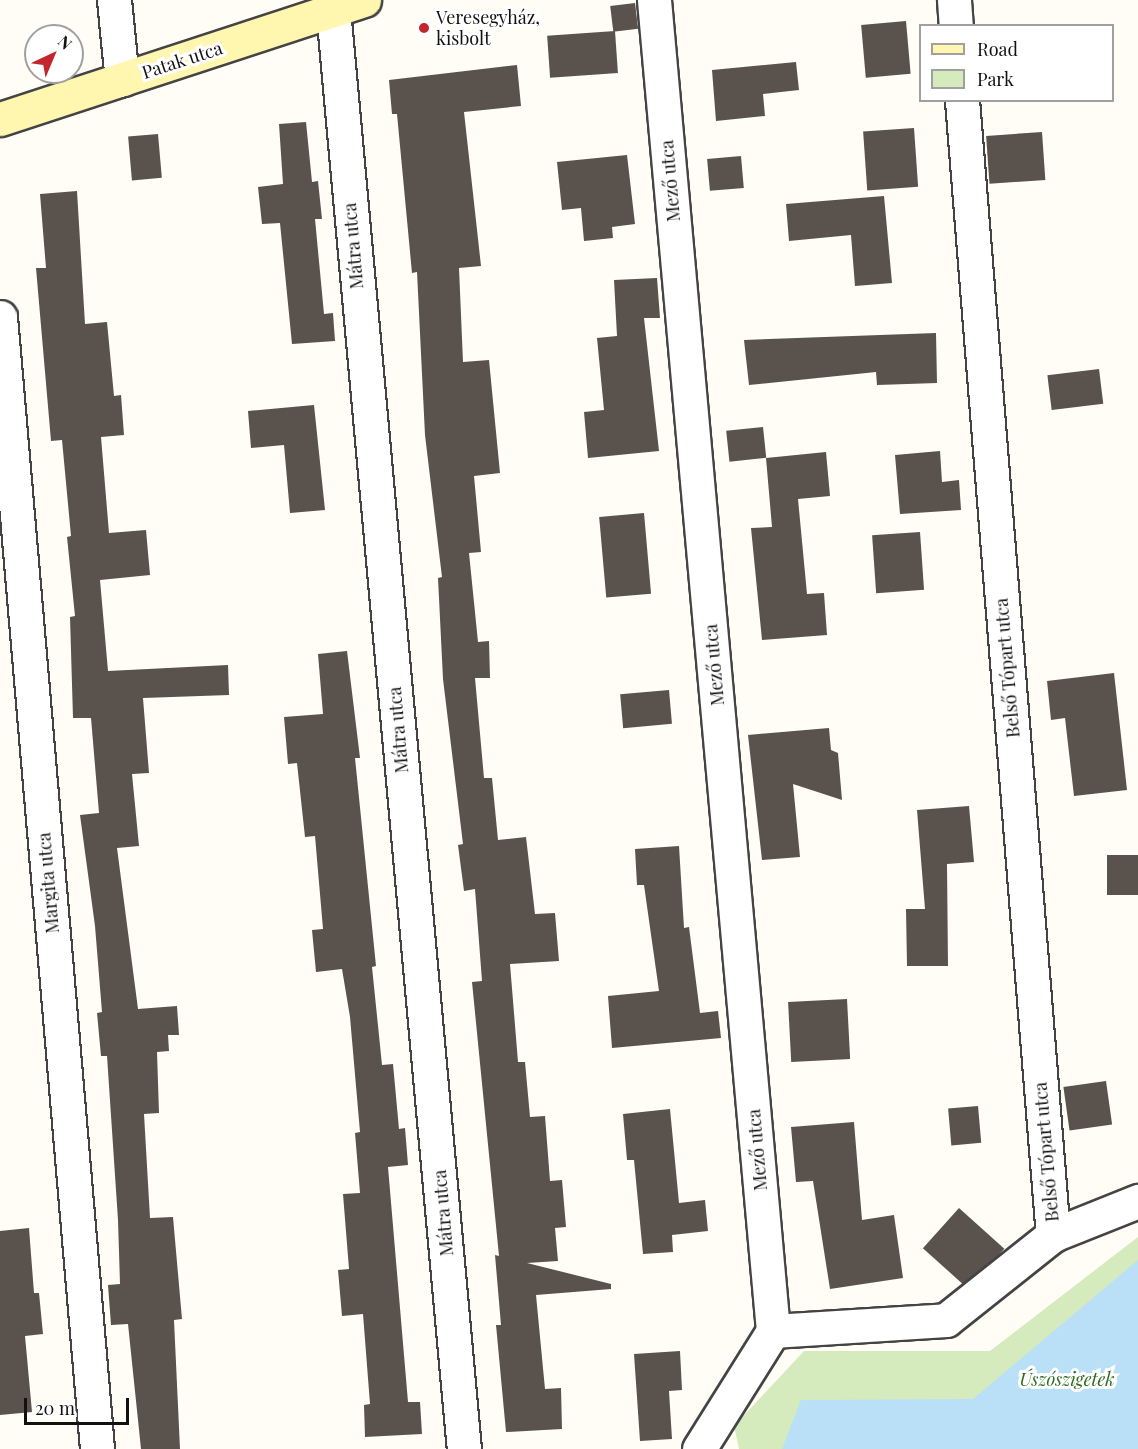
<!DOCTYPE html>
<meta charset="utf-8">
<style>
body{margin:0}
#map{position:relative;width:1138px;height:1449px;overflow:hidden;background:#fffdf5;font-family:"Playfair Display",serif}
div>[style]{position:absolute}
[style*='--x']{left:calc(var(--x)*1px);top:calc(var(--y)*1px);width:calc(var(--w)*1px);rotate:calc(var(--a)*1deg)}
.green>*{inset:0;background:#d5ebbd}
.water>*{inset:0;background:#b9e0f7}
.building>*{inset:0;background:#5a524d;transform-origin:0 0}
.roads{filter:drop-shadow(2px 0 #444) drop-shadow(-2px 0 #444) drop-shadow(0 2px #444) drop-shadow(0 -2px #444)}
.street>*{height:33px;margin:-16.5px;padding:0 16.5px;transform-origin:16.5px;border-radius:16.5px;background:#fff}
.secondary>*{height:33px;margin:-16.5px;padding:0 16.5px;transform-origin:16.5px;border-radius:16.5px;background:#fff6b0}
.dots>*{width:16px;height:16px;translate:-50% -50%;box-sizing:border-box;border:3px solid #fff;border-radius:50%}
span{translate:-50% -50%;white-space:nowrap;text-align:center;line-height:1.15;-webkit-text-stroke:6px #fff;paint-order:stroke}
.poi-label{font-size:18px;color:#111}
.left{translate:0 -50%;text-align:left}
.street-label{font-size:18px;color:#111}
.park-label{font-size:18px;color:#2f6b1f;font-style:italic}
.legend{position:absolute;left:919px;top:24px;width:195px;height:78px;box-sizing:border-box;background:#fff;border:2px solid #a0a0a0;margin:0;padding:8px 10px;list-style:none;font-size:18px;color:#111}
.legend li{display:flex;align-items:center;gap:12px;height:30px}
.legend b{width:30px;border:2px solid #a0a0a0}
.north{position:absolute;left:24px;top:24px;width:60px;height:60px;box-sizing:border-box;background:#fff;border:2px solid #a0a0a0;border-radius:50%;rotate:44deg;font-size:16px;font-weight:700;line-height:24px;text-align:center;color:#111}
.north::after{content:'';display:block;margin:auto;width:21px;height:27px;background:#c4262e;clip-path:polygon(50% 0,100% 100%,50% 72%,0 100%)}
.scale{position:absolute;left:24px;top:1398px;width:105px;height:27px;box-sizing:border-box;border:3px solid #111;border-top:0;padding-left:8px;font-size:18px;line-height:21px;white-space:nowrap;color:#111;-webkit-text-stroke:4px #fff;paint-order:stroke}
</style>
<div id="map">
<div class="green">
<div style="clip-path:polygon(1138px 1237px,1138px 1449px,739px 1449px,734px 1426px,804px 1351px,990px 1351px)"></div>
</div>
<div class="water">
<div style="clip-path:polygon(1138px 1260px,1138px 1449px,782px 1449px,801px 1400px,973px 1399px)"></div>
</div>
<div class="building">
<div style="left:635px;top:3px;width:26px;height:25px;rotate:83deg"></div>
<div style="left:906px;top:21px;width:53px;height:45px;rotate:85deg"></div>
<div style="left:615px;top:31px;width:42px;height:68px;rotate:86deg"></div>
<div style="clip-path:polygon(796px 62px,799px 90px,763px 94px,765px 116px,716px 121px,712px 70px)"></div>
<div style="clip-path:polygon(517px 65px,521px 106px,464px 112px,481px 266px,459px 268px,463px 362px,489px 360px,500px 473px,474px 476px,481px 552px,469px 553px,478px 642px,489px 641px,490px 678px,475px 678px,484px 778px,492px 778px,498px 840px,526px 837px,535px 914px,555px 913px,559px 961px,510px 964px,518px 1062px,525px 1062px,530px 1117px,545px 1116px,550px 1181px,562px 1180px,566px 1227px,555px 1228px,558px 1261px,527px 1263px,611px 1284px,611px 1289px,536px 1295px,545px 1389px,561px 1388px,562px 1429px,506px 1432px,496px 1325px,501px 1325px,495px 1255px,499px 1256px,472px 982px,482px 981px,475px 889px,464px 891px,458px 845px,463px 844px,443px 679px,438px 578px,442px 577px,425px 435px,417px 272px,412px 273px,397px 114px,392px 114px,389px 80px)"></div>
<div style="clip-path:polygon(306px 122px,312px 182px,318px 181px,322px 219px,315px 219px,324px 314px,333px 313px,335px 341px,292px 344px,280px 223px,262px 224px,258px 187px,283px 184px,279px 124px)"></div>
<div style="left:914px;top:128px;width:59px;height:51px;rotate:86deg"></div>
<div style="left:1042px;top:132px;width:48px;height:56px;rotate:86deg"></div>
<div style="left:158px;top:134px;width:44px;height:30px;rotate:85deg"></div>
<div style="clip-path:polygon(627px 155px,635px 224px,612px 227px,613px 238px,584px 241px,581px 208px,562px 210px,557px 162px)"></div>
<div style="left:741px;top:156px;width:32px;height:34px;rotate:85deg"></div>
<div style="clip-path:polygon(77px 191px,85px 324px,107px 322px,114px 396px,121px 395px,124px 435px,101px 437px,109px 533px,146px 530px,150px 575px,100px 580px,108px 671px,228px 665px,229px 695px,143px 698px,149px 773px,132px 774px,139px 846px,117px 848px,138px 1009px,177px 1006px,179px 1035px,168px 1035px,169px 1051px,157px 1052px,159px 1113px,144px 1114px,150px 1218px,173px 1217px,182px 1319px,174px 1320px,180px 1449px,141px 1449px,128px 1324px,111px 1325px,108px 1285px,120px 1284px,118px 1220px,107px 1056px,101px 1056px,97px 1013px,102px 1012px,95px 926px,80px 815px,99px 813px,91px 718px,73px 718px,70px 617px,75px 616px,67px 537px,71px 536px,62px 440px,51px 441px,36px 268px,46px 268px,40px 194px)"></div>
<div style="clip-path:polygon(884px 196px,892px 283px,855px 286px,851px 235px,789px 241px,786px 204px)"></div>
<div style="clip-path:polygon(657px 278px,660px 318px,644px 318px,659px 451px,588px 458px,584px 412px,604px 410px,597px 338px,617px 336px,614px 280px)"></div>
<div style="clip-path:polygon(936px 333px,937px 383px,877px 385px,876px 372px,749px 385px,744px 340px)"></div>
<div style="left:1099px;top:369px;width:35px;height:52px;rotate:83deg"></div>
<div style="clip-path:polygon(314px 405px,325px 510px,290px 513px,284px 445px,251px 448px,248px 411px)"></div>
<div style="left:763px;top:427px;width:31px;height:37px;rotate:84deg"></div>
<div style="clip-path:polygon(940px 451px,942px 482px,959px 480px,961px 510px,900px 514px,895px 455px)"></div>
<div style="clip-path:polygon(826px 452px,830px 496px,798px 499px,807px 594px,824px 593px,827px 635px,762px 640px,751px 528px,772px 527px,766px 458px)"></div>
<div style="left:644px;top:513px;width:81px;height:45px;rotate:85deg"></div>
<div style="left:920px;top:532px;width:58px;height:48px;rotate:86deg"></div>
<div style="clip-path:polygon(347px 651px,360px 758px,355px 758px,376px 966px,372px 967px,382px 1065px,393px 1064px,399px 1129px,405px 1128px,408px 1165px,388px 1167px,408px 1402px,420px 1402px,422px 1434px,365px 1437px,364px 1405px,370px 1404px,363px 1314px,342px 1316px,338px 1270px,349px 1269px,343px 1194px,360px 1193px,355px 1133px,360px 1132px,350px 1017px,342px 969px,316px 972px,312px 930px,323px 929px,315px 836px,305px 837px,297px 763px,288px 764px,284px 717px,323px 714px,318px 654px)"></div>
<div style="clip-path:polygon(1114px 673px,1127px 790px,1074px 796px,1065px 718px,1051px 720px,1047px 681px)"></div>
<div style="left:669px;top:690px;width:34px;height:49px;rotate:85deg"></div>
<div style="clip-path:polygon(829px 728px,831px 750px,838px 753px,842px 800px,793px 784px,800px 857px,762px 860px,748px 735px)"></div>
<div style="clip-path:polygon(969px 806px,974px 862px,947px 864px,948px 966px,907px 966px,906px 909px,925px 909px,917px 810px)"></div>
<div style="clip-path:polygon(679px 846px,684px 928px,689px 927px,700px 1013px,718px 1011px,721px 1038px,612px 1048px,608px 996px,659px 991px,644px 885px,637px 885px,635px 849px)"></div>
<div style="left:1138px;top:855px;width:40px;height:31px;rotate:90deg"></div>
<div style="left:847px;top:999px;width:60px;height:59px;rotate:87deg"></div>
<div style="left:1106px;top:1081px;width:44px;height:43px;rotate:82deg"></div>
<div style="left:978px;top:1106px;width:37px;height:30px;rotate:85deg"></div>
<div style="clip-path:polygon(670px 1109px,679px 1203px,705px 1200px,708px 1231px,672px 1235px,673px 1252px,643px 1254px,634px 1160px,627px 1160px,623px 1114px)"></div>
<div style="clip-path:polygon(854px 1122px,862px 1220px,894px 1215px,903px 1278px,830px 1289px,813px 1181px,796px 1182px,791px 1127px)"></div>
<div style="left:959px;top:1208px;width:61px;height:54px;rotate:42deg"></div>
<div style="clip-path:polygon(29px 1228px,34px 1293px,39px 1293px,43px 1334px,25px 1336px,32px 1412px,0 1415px,0 1231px)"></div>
<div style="clip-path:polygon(680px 1351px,682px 1390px,669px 1391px,672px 1439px,640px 1441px,634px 1354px)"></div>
</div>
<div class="roads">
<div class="street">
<div style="--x:114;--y:0;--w:80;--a:84.3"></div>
<div style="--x:654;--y:0;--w:1336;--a:84.89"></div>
<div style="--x:954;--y:0;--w:26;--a:86"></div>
<div style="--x:333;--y:10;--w:1445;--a:84.8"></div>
<div style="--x:962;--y:100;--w:1139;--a:85.42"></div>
<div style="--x:0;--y:317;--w:1136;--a:85.1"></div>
<div style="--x:699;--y:1449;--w:139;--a:-57.9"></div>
<div style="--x:773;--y:1331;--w:173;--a:-3.6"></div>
<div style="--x:946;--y:1320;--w:137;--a:-38.5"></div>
<div style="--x:1053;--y:1235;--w:92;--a:-21.8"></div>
</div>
<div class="secondary">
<div style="--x:0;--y:119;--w:383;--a:-18.1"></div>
</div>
</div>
<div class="dots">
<div style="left:424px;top:28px;background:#c4262e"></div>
</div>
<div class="poi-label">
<span class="left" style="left:436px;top:28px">Veresegyház,<br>kisbolt</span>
</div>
<div class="street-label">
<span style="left:182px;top:60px;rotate:-18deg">Patak utca</span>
<span style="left:670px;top:181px;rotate:-95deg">Mező utca</span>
<span style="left:353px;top:246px;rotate:-95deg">Mátra utca</span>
<span style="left:714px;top:665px;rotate:-95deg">Mező utca</span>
<span style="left:1007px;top:668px;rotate:-95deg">Belső Tópart utca</span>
<span style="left:398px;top:730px;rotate:-95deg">Mátra utca</span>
<span style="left:48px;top:883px;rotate:-95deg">Margita utca</span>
<span style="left:757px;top:1150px;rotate:-95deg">Mező utca</span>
<span style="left:1046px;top:1152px;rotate:-95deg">Belső Tópart utca</span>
<span style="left:443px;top:1213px;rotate:-95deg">Mátra utca</span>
</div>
<div class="park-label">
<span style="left:1067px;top:1379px">Úszószigetek</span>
</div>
<ul class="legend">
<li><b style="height:8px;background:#fff6b0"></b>Road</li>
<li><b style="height:16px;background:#d5ebbd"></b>Park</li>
</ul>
<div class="north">N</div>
<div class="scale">20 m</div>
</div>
